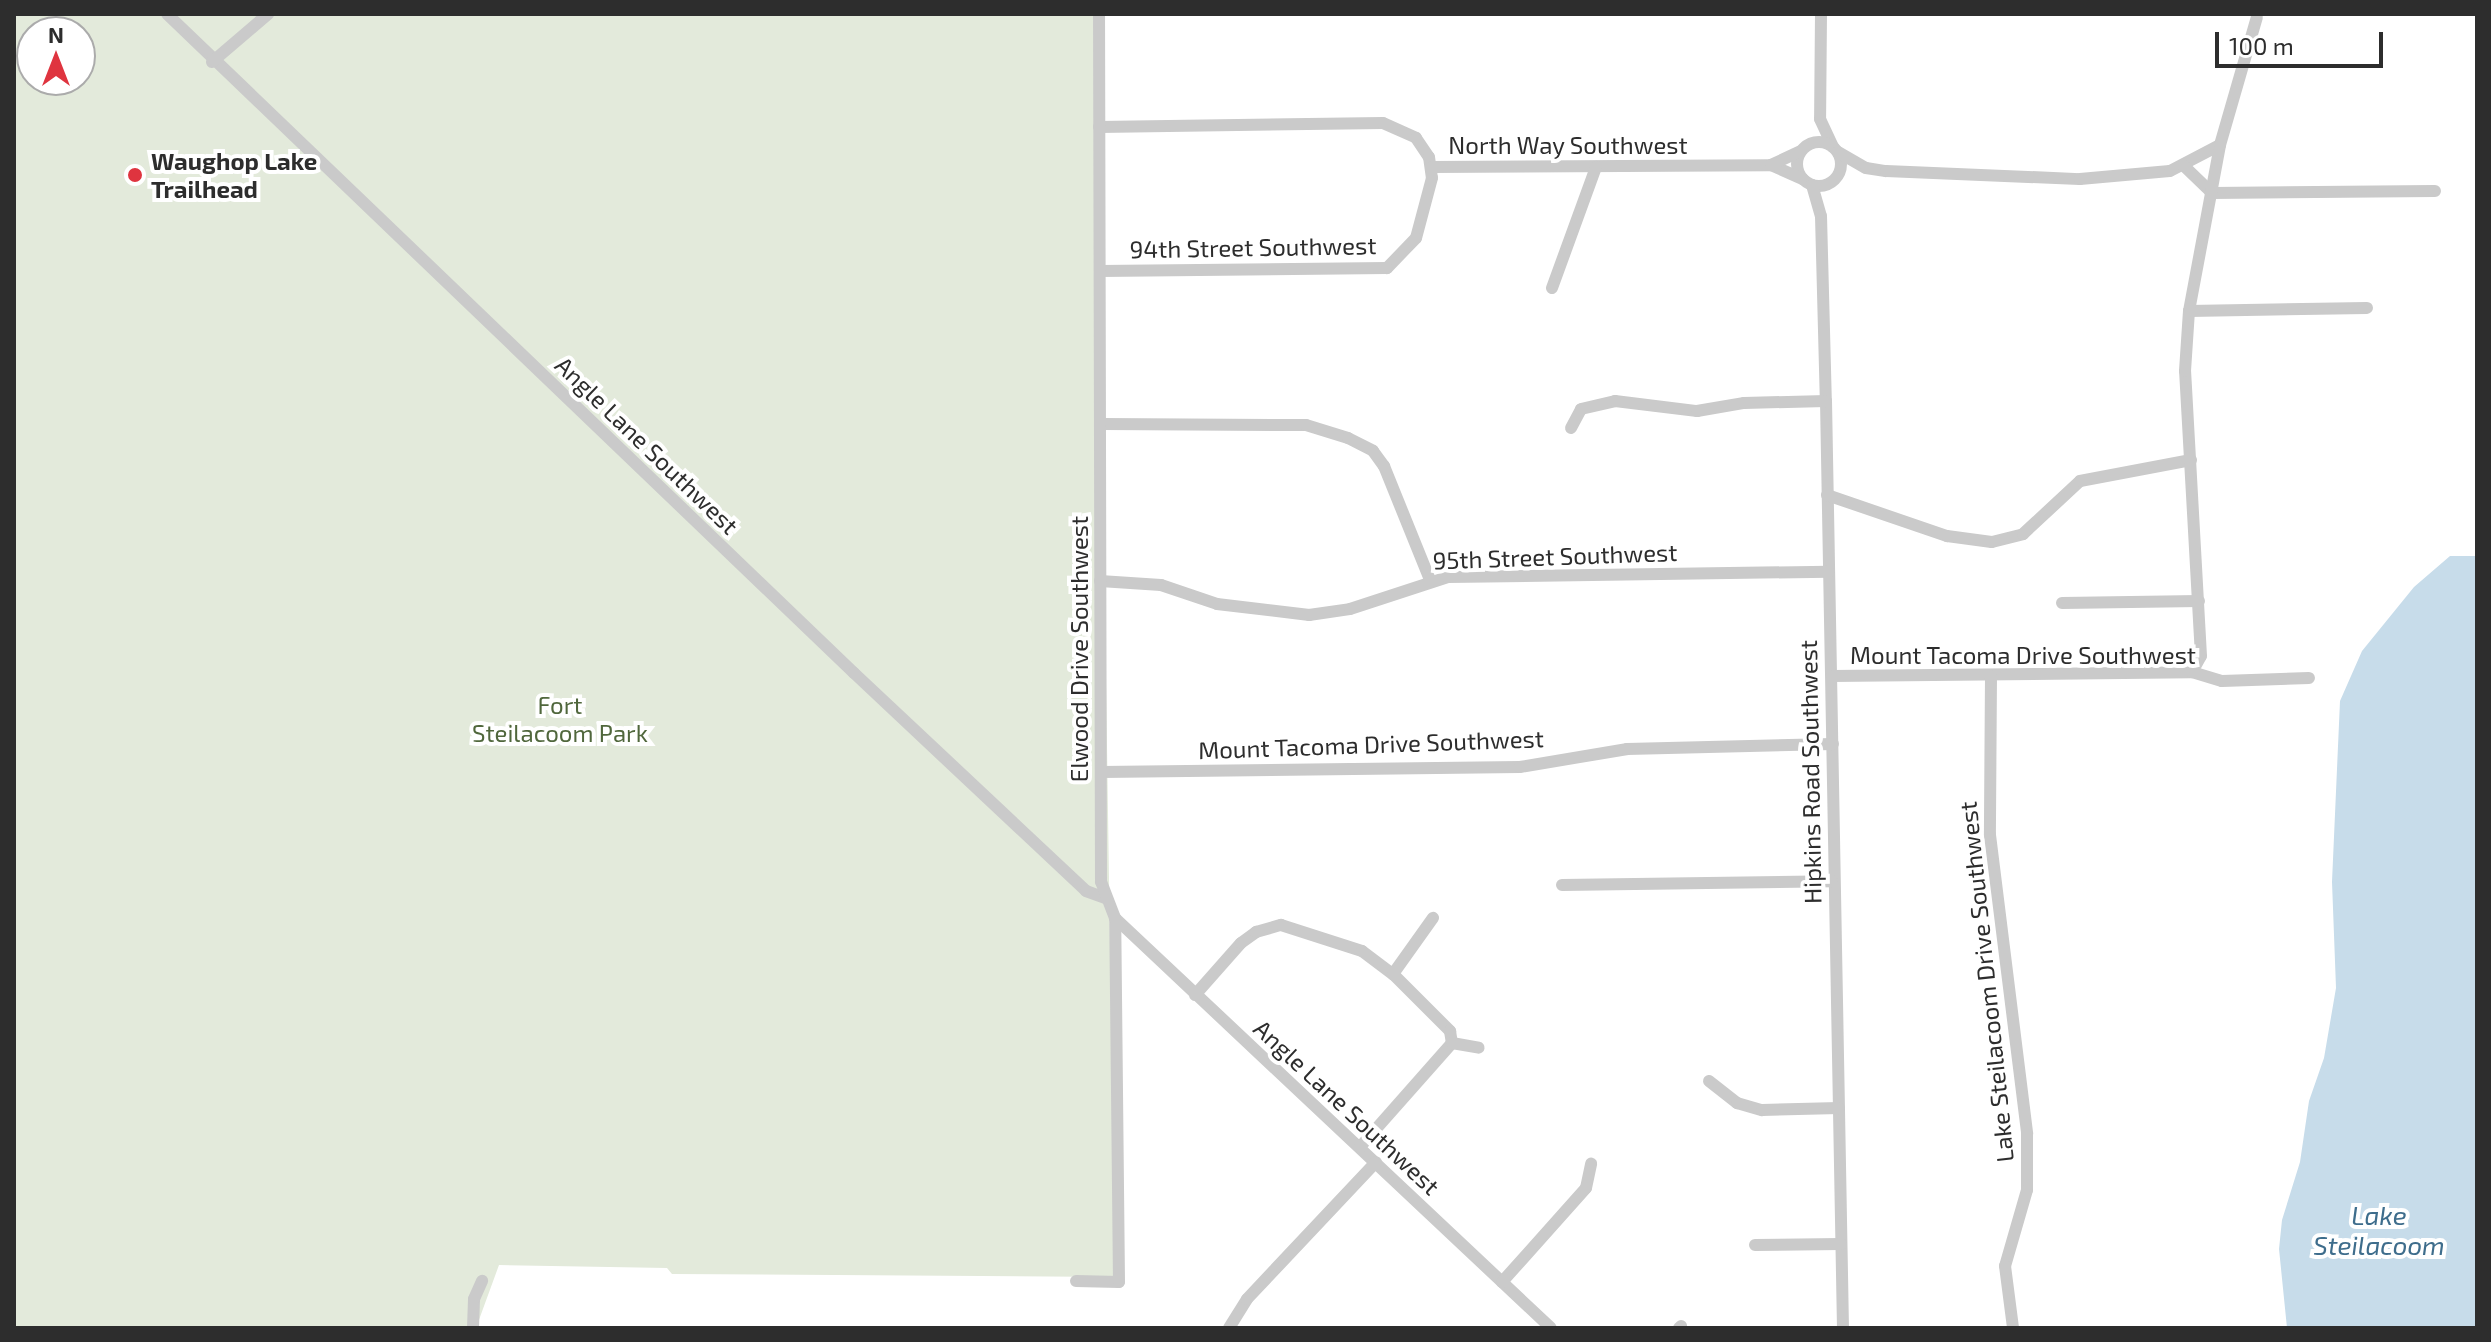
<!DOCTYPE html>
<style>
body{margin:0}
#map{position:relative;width:2491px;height:1342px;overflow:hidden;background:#fff;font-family:"Exo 2",sans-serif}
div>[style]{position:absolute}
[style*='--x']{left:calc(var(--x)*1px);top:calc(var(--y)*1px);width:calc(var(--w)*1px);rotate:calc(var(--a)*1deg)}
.green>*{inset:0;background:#e3eadb}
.water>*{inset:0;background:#c7dcea}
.minor>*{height:12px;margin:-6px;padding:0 6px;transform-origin:6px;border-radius:6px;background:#cacaca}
.minor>.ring{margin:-6px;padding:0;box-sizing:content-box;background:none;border:12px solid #cacaca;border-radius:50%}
.dots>*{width:22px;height:22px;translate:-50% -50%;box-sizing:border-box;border:4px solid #fff;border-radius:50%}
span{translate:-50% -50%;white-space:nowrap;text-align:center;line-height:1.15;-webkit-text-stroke:8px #fff;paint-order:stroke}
.street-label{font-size:24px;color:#2d2d2d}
.poi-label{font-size:24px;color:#2d2d2d;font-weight:700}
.left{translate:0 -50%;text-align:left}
.park-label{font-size:24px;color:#50673c}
.water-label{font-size:26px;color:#3e6d8c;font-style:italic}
.frame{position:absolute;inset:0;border:16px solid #2d2d2d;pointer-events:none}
.north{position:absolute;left:16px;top:16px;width:80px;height:80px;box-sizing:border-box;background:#fff;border:2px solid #ababab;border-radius:50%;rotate:0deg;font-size:22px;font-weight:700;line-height:32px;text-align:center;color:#2d2d2d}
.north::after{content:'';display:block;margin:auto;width:28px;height:36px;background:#df343f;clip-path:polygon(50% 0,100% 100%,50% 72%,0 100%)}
.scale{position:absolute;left:2215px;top:32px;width:168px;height:36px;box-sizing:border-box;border:4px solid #2d2d2d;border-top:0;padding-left:10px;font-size:24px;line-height:28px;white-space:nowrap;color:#2d2d2d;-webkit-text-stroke:6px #fff;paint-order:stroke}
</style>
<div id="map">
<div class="green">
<div style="clip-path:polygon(evenodd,14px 14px,1096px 14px,1115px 1277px,672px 1274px,667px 1268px,499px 1265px,476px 1328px,14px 1328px,14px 14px,32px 32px,80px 32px,80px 80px,32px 80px,32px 32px)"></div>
</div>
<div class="water">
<div style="clip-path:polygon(2450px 556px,2477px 556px,2477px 1328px,2287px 1328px,2279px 1249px,2282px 1220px,2300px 1162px,2309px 1101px,2324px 1058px,2336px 988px,2332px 882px,2340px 701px,2362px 651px,2414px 587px)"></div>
</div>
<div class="minor">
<div style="--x:167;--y:14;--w:952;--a:43.81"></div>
<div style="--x:854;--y:673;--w:318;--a:43.2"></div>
<div style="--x:1086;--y:891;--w:20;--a:20"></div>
<div style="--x:1821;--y:14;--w:105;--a:90.5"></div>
<div style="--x:1820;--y:119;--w:31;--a:65"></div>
<div style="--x:212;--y:62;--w:74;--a:-40.6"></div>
<div style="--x:1099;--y:127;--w:284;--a:-0.8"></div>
<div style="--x:1383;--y:123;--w:36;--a:24"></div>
<div style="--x:1416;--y:138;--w:23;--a:56"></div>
<div style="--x:1429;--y:157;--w:21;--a:82"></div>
<div style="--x:1432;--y:178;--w:62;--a:104.9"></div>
<div style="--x:1416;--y:238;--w:42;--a:134"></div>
<div style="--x:1387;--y:268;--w:287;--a:179.4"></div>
<div class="ring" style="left:1797px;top:142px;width:32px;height:32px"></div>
<div style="--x:1838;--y:152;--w:32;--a:30"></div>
<div style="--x:1866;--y:168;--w:20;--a:9"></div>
<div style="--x:1886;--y:171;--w:194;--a:2.4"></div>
<div style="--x:2080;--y:179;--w:90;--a:-5.1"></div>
<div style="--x:2170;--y:171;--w:56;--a:-27.5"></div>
<div style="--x:1771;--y:165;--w:35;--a:24"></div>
<div style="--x:2183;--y:165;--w:40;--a:44"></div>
<div style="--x:2212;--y:193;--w:223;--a:-0.5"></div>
<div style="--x:1432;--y:167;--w:339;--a:-0.3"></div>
<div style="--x:1771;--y:165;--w:33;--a:-25"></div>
<div style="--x:1812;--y:185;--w:32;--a:74"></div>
<div style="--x:1821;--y:216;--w:185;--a:88.5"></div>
<div style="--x:1826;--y:401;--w:927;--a:88.95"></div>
<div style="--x:1552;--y:288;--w:129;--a:-70"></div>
<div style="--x:2189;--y:311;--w:178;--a:-1"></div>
<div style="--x:1102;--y:424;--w:204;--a:0.3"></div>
<div style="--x:1306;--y:425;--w:44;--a:17.2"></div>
<div style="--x:1348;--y:438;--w:28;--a:27"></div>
<div style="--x:1373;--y:451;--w:19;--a:54"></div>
<div style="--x:1384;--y:466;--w:123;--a:68"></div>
<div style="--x:1571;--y:428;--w:21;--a:-62"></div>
<div style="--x:1581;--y:409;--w:35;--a:-13"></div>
<div style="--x:1615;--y:401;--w:83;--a:7"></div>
<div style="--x:1697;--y:411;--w:48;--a:-9.7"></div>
<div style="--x:1744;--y:403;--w:82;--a:-1.4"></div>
<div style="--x:1827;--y:495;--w:127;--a:18.9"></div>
<div style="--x:1947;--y:536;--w:45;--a:7.6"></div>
<div style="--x:1992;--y:542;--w:32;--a:-14"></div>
<div style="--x:2023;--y:534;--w:78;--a:-42.9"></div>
<div style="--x:2080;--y:481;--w:113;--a:-10.7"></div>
<div style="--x:1100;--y:581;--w:61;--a:3.8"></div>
<div style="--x:1161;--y:585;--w:59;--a:18.7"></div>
<div style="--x:1217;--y:604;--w:93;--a:6.8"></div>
<div style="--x:1309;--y:615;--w:41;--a:-8.3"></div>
<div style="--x:1350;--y:609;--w:103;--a:-18.1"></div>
<div style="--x:1448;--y:577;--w:381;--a:-0.8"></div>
<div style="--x:2062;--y:603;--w:137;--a:-0.8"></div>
<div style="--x:2192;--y:672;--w:18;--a:-61"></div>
<div style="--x:2201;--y:656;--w:285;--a:-93.2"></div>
<div style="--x:2185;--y:371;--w:60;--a:-86.2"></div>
<div style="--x:2189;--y:311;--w:169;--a:-79.4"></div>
<div style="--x:2220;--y:145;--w:133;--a:-73.9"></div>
<div style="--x:1832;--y:676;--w:360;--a:-0.6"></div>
<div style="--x:2192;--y:672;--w:31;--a:17"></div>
<div style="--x:2222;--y:681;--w:87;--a:-2"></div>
<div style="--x:1991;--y:676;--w:159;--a:90.4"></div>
<div style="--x:1990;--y:835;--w:301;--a:82.9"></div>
<div style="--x:2027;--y:1134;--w:56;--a:90"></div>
<div style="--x:2027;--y:1190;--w:79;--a:106.1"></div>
<div style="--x:2005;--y:1266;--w:63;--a:82.6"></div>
<div style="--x:1102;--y:772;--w:418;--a:-0.7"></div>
<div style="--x:1520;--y:767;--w:109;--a:-9.5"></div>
<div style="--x:1627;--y:749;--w:206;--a:-1.4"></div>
<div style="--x:1562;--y:885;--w:270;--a:-0.8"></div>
<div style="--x:1115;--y:918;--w:598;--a:43.24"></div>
<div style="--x:1393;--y:974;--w:69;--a:-54.5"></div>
<div style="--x:1195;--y:995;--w:69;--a:-48.5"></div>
<div style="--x:1241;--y:943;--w:19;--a:-36"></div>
<div style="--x:1256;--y:932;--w:26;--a:-16"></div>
<div style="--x:1281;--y:925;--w:85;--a:17.8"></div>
<div style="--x:1362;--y:951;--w:39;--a:37"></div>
<div style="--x:1393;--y:974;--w:81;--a:45"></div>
<div style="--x:1450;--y:1031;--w:12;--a:81"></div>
<div style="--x:1452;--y:1043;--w:139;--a:131.5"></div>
<div style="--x:1452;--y:1043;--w:27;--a:10"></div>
<div style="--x:1709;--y:1081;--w:36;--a:38"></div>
<div style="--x:1737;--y:1103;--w:26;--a:16"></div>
<div style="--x:1762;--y:1110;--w:77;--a:-1.5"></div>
<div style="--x:1755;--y:1245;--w:86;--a:-0.7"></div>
<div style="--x:1076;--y:1281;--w:43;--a:1.3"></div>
<div style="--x:1119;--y:1282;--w:364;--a:-90.6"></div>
<div style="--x:1115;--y:918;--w:39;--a:-111"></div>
<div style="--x:1101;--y:882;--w:868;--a:-90.13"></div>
<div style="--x:1502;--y:1282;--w:126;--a:-48.2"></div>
<div style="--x:1586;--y:1188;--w:25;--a:-78"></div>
<div style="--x:473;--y:1328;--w:29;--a:-88"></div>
<div style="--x:474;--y:1299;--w:20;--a:-66"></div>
<div style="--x:1229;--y:1328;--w:34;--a:-58"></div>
<div style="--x:1247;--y:1299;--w:188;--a:-46.7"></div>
<div style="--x:1679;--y:1328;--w:3;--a:-45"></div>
</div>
<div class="dots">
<div style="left:135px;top:175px;background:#df343f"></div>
</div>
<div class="street-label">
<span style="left:1568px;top:145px">North Way Southwest</span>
<span style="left:1253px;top:247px;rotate:-1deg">94th Street Southwest</span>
<span style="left:647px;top:445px;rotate:44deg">Angle Lane Southwest</span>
<span style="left:1555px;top:556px;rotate:-2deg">95th Street Southwest</span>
<span style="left:1079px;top:649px;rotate:-90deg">Elwood Drive Southwest</span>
<span style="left:2023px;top:655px">Mount Tacoma Drive Southwest</span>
<span style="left:1371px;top:744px;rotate:-2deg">Mount Tacoma Drive Southwest</span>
<span style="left:1810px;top:772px;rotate:-91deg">Hipkins Road Southwest</span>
<span style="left:1986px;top:982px;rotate:-96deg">Lake Steilacoom Drive Southwest</span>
<span style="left:1347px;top:1107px;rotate:43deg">Angle Lane Southwest</span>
</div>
<div class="poi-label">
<span class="left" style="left:151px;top:175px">Waughop Lake<br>Trailhead</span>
</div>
<div class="park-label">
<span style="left:560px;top:719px">Fort<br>Steilacoom Park</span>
</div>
<div class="water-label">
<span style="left:2379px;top:1230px">Lake<br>Steilacoom</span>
</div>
<div class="frame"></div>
<div class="north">N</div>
<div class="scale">100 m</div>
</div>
